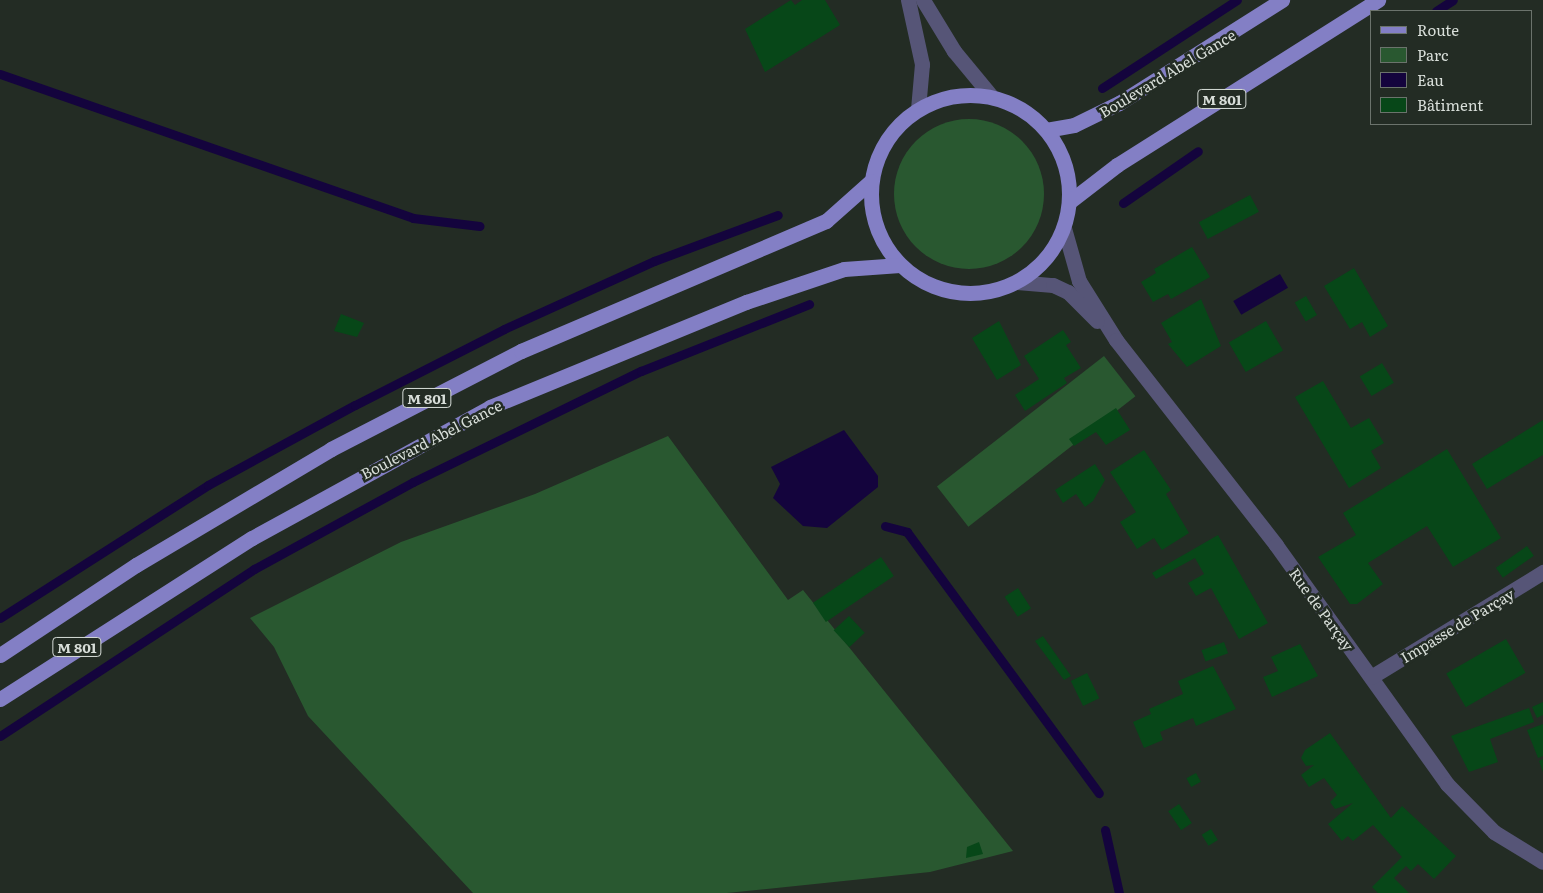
<!DOCTYPE html>
<meta charset="utf-8">
<style>
body{margin:0}
#map{position:relative;width:1543px;height:893px;overflow:hidden;background:#232c24;font-family:Literata,serif}
div>[style]{position:absolute}
[style*='--x']{left:calc(var(--x)*1px);top:calc(var(--y)*1px);width:calc(var(--w)*1px);rotate:calc(var(--a)*1deg)}
.green>*{inset:0;background:#295830;transform-origin:0 0}
.round{border-radius:50%}
.water>*{inset:0;background:#14043d;transform-origin:0 0}
.stream>*{height:9px;margin:-4.5px;padding:0 4.5px;transform-origin:4.5px;border-radius:4.5px;background:#14043d}
.building>*{inset:0;background:#074718;transform-origin:0 0}
.minor>*{height:15px;margin:-7.5px;padding:0 7.5px;transform-origin:7.5px;border-radius:7.5px;background:#565577}
.major>*{height:15px;margin:-7.5px;padding:0 7.5px;transform-origin:7.5px;border-radius:7.5px;background:#837fc5}
.major>.ring{margin:-7.5px;padding:0;box-sizing:content-box;background:none;border:15px solid #837fc5;border-radius:50%}
span{translate:-50% -50%;white-space:nowrap;text-align:center;line-height:1.15;-webkit-text-stroke:5px #232c24;paint-order:stroke}
.shield-label span{padding:1px 4px;background:#232c24;border:1px solid;border-radius:4px;-webkit-text-stroke-width:0}
.shield-label{font-size:14px;color:#d8ded9;font-weight:700}
.street-label{font-size:15px;color:#d8ded9}
.legend{position:absolute;left:1370px;top:10px;width:162px;height:115px;box-sizing:border-box;background:#232c24;border:1px solid #6b736c;margin:0;padding:6px 9px;list-style:none;font-size:15px;color:#d8ded9}
.legend li{display:flex;align-items:center;gap:10px;height:25px}
.legend b{width:25px;border:1px solid #6b736c}
</style>
<div id="map">
<div class="green">
<div class="round" style="left:894px;top:119px;width:150px;height:150px"></div>
<div style="left:1104px;top:356px;width:51px;height:212px;rotate:52deg"></div>
<div style="clip-path:polygon(668px 436px,788px 600px,803px 590px,1013px 851px,930px 872px,727px 893px,473px 893px,308px 716px,274px 647px,250px 618px,401px 542px,535px 494px)"></div>
</div>
<div class="water">
<div style="left:1280px;top:274px;width:16px;height:54px;rotate:60deg"></div>
<div style="clip-path:polygon(844px 430px,878px 476px,878px 487px,827px 528px,803px 526px,773px 498px,780px 484px,771px 467px)"></div>
</div>
<div class="stream">
<div style="--x:1436;--y:11;--w:20;--a:-33"></div>
<div style="--x:0;--y:74;--w:437;--a:19.2"></div>
<div style="--x:413;--y:218;--w:67;--a:6.8"></div>
<div style="--x:1102;--y:88;--w:161;--a:-33.1"></div>
<div style="--x:1123;--y:203;--w:91;--a:-34.7"></div>
<div style="--x:885;--y:526;--w:23;--a:15"></div>
<div style="--x:907;--y:532;--w:324;--a:53.7"></div>
<div style="--x:0;--y:618;--w:247;--a:-32.6"></div>
<div style="--x:208;--y:485;--w:167;--a:-28.6"></div>
<div style="--x:355;--y:405;--w:167;--a:-27"></div>
<div style="--x:504;--y:329;--w:165;--a:-24.4"></div>
<div style="--x:654;--y:261;--w:132;--a:-20.4"></div>
<div style="--x:0;--y:736;--w:304;--a:-33.3"></div>
<div style="--x:254;--y:569;--w:181;--a:-28.7"></div>
<div style="--x:413;--y:482;--w:254;--a:-26"></div>
<div style="--x:641;--y:371;--w:181;--a:-21.7"></div>
<div style="--x:1105;--y:830;--w:65;--a:77.5"></div>
</div>
<div class="building">
<div style="clip-path:polygon(791px 0,795px 5px,802px 0,825px 0,840px 25px,765px 72px,745px 29px)"></div>
<div style="left:1250px;top:195px;width:19px;height:58px;rotate:62deg"></div>
<div style="clip-path:polygon(1192px 247px,1210px 277px,1171px 299px,1168px 294px,1153px 302px,1141px 282px,1156px 273px,1154px 269px)"></div>
<div style="clip-path:polygon(1354px 268px,1388px 326px,1370px 337px,1362px 322px,1350px 329px,1324px 286px)"></div>
<div style="left:1306px;top:296px;width:22px;height:13px;rotate:60deg"></div>
<div style="clip-path:polygon(1201px 299px,1221px 346px,1187px 367px,1168px 344px,1172px 342px,1161px 323px)"></div>
<div style="clip-path:polygon(341px 314px,364px 323px,357px 337px,334px 331px)"></div>
<div style="clip-path:polygon(999px 321px,1021px 365px,997px 380px,972px 338px)"></div>
<div style="left:1266px;top:321px;width:34px;height:43px;rotate:60deg"></div>
<div style="clip-path:polygon(1063px 330px,1071px 342px,1066px 345px,1081px 368px,1064px 378px,1067px 383px,1025px 411px,1015px 395px,1039px 379px,1024px 356px)"></div>
<div style="left:1382px;top:363px;width:23px;height:26px;rotate:59deg"></div>
<div style="clip-path:polygon(1323px 381px,1351px 428px,1369px 418px,1384px 443px,1371px 451px,1381px 468px,1349px 488px,1295px 397px)"></div>
<div style="clip-path:polygon(1116px 408px,1130px 430px,1106px 445px,1096px 432px,1074px 446px,1069px 439px)"></div>
<div style="clip-path:polygon(1543px 420px,1543px 455px,1487px 489px,1472px 464px)"></div>
<div style="clip-path:polygon(1447px 449px,1501px 538px,1453px 567px,1427px 526px,1368px 563px,1383px 584px,1357px 604px,1350px 604px,1318px 557px,1356px 535px,1343px 513px)"></div>
<div style="clip-path:polygon(1144px 450px,1171px 490px,1166px 494px,1189px 533px,1162px 550px,1154px 538px,1137px 549px,1120px 522px,1136px 512px,1110px 472px)"></div>
<div style="clip-path:polygon(1095px 464px,1105px 480px,1093px 501px,1085px 507px,1076px 494px,1063px 503px,1055px 490px)"></div>
<div style="clip-path:polygon(1218px 535px,1268px 623px,1239px 639px,1211px 588px,1196px 596px,1188px 583px,1204px 574px,1195px 558px,1156px 579px,1152px 573px)"></div>
<div style="left:1527px;top:546px;width:12px;height:38px;rotate:55deg"></div>
<div style="left:881px;top:557px;width:23px;height:82px;rotate:56deg"></div>
<div style="left:1018px;top:588px;width:24px;height:16px;rotate:57deg"></div>
<div style="left:849px;top:616px;width:23px;height:21px;rotate:47deg"></div>
<div style="clip-path:polygon(1043px 636px,1071px 676px,1064px 680px,1035px 641px)"></div>
<div style="left:1506px;top:639px;width:39px;height:69px;rotate:60deg"></div>
<div style="left:1224px;top:642px;width:12px;height:24px;rotate:70deg"></div>
<div style="clip-path:polygon(1300px 644px,1318px 676px,1272px 697px,1263px 677px,1278px 671px,1271px 657px)"></div>
<div style="clip-path:polygon(1213px 666px,1236px 709px,1196px 726px,1193px 718px,1160px 732px,1163px 740px,1144px 748px,1133px 722px,1151px 714px,1149px 709px,1183px 694px,1178px 681px)"></div>
<div style="left:1087px;top:673px;width:28px;height:18px;rotate:64deg"></div>
<div style="clip-path:polygon(1543px 702px,1543px 715px,1537px 718px,1532px 707px)"></div>
<div style="clip-path:polygon(1529px 708px,1534px 722px,1490px 739px,1498px 762px,1469px 772px,1451px 736px)"></div>
<div style="clip-path:polygon(1543px 724px,1543px 756px,1538px 758px,1527px 730px)"></div>
<div style="clip-path:polygon(1330px 733px,1391px 818px,1402px 806px,1456px 856px,1434px 879px,1418px 864px,1411px 871px,1406px 866px,1394px 878px,1409px 893px,1378px 893px,1372px 887px,1402px 857px,1373px 825px,1353px 841px,1348px 836px,1342px 841px,1328px 824px,1353px 803px,1335px 809px,1330px 802px,1337px 795px,1324px 778px,1309px 787px,1301px 775px,1314px 765px,1306px 766px,1301px 758px,1305px 750px)"></div>
<div style="clip-path:polygon(1543px 759px,1543px 772px,1539px 761px)"></div>
<div style="left:1196px;top:773px;width:10px;height:11px;rotate:61deg"></div>
<div style="left:1179px;top:804px;width:23px;height:13px;rotate:56deg"></div>
<div style="left:1211px;top:829px;width:13px;height:11px;rotate:58deg"></div>
<div style="clip-path:polygon(979px 842px,983px 854px,966px 858px,967px 847px)"></div>
</div>
<div class="minor">
<div style="--x:908;--y:0;--w:66;--a:77.7"></div>
<div style="--x:922;--y:64;--w:45;--a:95.1"></div>
<div style="--x:923;--y:0;--w:60;--a:58.7"></div>
<div style="--x:954;--y:51;--w:60;--a:50.4"></div>
<div style="--x:1064;--y:228;--w:55;--a:74.2"></div>
<div style="--x:1079;--y:281;--w:70;--a:57.9"></div>
<div style="--x:1116;--y:340;--w:260;--a:52"></div>
<div style="--x:1276;--y:545;--w:294;--a:54.4"></div>
<div style="--x:1447;--y:784;--w:67;--a:45.6"></div>
<div style="--x:1494;--y:832;--w:57;--a:31.5"></div>
<div style="--x:1017;--y:282;--w:36;--a:5"></div>
<div style="--x:1053;--y:285;--w:17;--a:25"></div>
<div style="--x:1068;--y:292;--w:41;--a:45"></div>
<div style="--x:1371;--y:677;--w:202;--a:-31.4"></div>
</div>
<div class="major">
<div class="ring" style="left:871px;top:95px;width:183px;height:183px"></div>
<div style="--x:1046;--y:130;--w:28;--a:-10"></div>
<div style="--x:1074;--y:125;--w:50;--a:-26.1"></div>
<div style="--x:1119;--y:103;--w:193;--a:-32.3"></div>
<div style="--x:1069;--y:202;--w:61;--a:-37.6"></div>
<div style="--x:1117;--y:165;--w:309;--a:-32.3"></div>
<div style="--x:0;--y:655;--w:163;--a:-33.5"></div>
<div style="--x:136;--y:565;--w:227;--a:-30.7"></div>
<div style="--x:331;--y:449;--w:214;--a:-27.3"></div>
<div style="--x:521;--y:351;--w:332;--a:-23.1"></div>
<div style="--x:826;--y:221;--w:60;--a:-41.6"></div>
<div style="--x:0;--y:699;--w:299;--a:-32.6"></div>
<div style="--x:252;--y:538;--w:272;--a:-28.8"></div>
<div style="--x:490;--y:407;--w:277;--a:-22.3"></div>
<div style="--x:746;--y:302;--w:103;--a:-18.6"></div>
<div style="--x:844;--y:269;--w:56;--a:-4.1"></div>
</div>
<div class="shield-label">
<span style="left:1222px;top:99px">M 801</span>
<span style="left:427px;top:398px">M 801</span>
<span style="left:77px;top:647px">M 801</span>
</div>
<div class="street-label">
<span style="left:1167px;top:73px;rotate:-31deg">Boulevard Abel Gance</span>
<span style="left:431px;top:439px;rotate:-27deg">Boulevard Abel Gance</span>
<span style="left:1322px;top:609px;rotate:54deg">Rue de Parçay</span>
<span style="left:1457px;top:625px;rotate:-31deg">Impasse de Parçay</span>
</div>
<ul class="legend">
<li><b style="height:6px;background:#837fc5"></b>Route</li>
<li><b style="height:14px;background:#295830"></b>Parc</li>
<li><b style="height:14px;background:#14043d"></b>Eau</li>
<li><b style="height:14px;background:#074718"></b>Bâtiment</li>
</ul>
</div>
